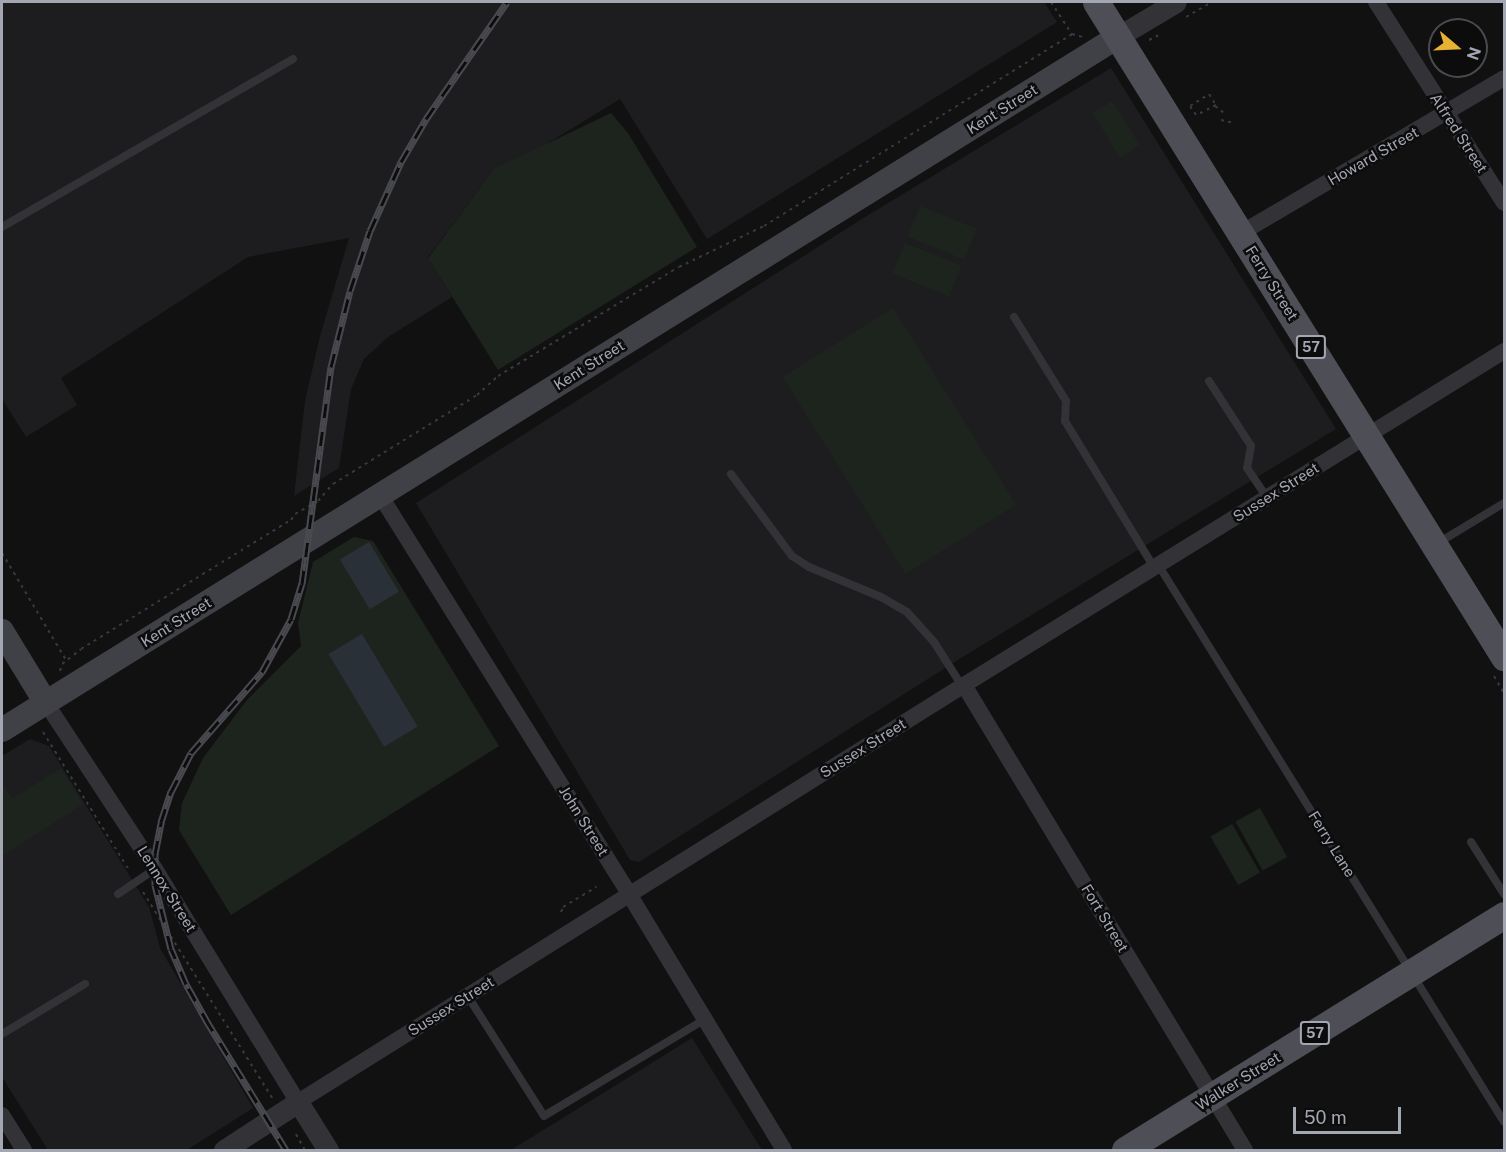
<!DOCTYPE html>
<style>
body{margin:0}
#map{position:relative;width:1506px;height:1152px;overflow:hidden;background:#111112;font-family:"Public Sans",sans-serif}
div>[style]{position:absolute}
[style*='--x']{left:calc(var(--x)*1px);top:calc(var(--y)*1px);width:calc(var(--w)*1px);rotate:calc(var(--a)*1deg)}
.built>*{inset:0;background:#1d1d1f}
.green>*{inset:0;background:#1d241e;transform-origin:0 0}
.water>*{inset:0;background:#2a3037;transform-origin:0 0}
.path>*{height:2px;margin-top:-1px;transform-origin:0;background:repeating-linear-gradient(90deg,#38393e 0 3px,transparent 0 7.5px)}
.service>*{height:8px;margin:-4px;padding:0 4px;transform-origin:4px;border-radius:4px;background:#323237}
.minor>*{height:16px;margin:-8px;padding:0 8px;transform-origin:8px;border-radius:8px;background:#323237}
.tertiary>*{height:21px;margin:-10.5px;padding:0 10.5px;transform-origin:10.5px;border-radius:10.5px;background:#323237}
.secondary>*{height:24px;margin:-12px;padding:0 12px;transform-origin:12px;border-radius:12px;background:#404147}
.primary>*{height:27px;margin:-13.5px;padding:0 13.5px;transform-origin:13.5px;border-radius:13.5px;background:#4e4f56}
.rail>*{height:7px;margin-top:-3.5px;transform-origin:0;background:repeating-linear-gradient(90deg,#0c0c0d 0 14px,#494a50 0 28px);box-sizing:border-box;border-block:2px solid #494a50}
span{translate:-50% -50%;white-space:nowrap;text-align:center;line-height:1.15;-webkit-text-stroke:5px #0c0c0d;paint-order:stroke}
.shield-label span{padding:2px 4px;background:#0c0c0d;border:2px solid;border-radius:4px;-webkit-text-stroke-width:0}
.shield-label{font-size:14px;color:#a3a7b2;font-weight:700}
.street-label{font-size:15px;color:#a3a7b2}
.frame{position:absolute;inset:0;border:3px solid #a3a7b2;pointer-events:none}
.north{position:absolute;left:1428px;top:18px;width:60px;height:60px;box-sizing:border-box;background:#0c0c0d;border:2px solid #484a4f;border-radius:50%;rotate:109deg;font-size:16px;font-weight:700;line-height:24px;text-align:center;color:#a3a7b2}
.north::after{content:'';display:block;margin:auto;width:21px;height:27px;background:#e7b234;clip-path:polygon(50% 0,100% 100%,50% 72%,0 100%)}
.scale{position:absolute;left:1293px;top:1107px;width:108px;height:27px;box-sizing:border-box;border:3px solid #a3a7b2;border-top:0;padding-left:8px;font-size:18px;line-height:21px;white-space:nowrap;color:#a3a7b2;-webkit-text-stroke:4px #0c0c0d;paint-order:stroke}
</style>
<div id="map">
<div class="built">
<div style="clip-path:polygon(2px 2px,1044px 2px,1057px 22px,707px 239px,620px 99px,532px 153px,483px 184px,428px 257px,452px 297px,388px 337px,364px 359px,351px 389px,339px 468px,294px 496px,305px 401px,320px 336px,349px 238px,248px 257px,61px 378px,77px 405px,26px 437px,2px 399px)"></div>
<div style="clip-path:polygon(1111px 68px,1336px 429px,961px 658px,639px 862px,630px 860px,416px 503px,865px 217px)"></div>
<div style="clip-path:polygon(30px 739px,49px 746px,149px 907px,160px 948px,253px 1108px,187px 1150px,48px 1150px,2px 1077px,2px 756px)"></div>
<div style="clip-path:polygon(692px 1038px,762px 1150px,511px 1150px)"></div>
</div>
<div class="green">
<div style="left:1112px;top:101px;width:52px;height:23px;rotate:58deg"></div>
<div style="clip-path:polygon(611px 113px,628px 133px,697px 247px,498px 370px,428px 258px,494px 169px)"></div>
<div style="left:920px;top:206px;width:61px;height:33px;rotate:22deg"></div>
<div style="left:905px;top:243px;width:61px;height:33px;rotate:22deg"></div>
<div style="left:893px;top:308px;width:232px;height:130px;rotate:58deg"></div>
<div style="clip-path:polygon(354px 537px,373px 541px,499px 746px,231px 915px,179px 830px,182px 803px,203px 758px,247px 700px,301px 646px,298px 623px,313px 562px)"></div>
<div style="clip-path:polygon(61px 768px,83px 804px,2px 856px,2px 783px,12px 799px)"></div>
<div style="left:1260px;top:808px;width:56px;height:28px;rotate:61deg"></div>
<div style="left:1232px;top:824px;width:56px;height:25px;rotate:60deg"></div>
</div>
<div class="water">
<div style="left:369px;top:542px;width:58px;height:34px;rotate:59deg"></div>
<div style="left:362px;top:634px;width:108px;height:39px;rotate:59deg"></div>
</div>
<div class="path">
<div style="--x:1051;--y:2;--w:38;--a:57"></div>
<div style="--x:1072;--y:34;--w:11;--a:15"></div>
<div style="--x:1186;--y:17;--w:30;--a:-30"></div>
<div style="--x:1149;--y:40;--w:11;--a:-27"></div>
<div style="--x:1209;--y:94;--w:13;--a:58"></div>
<div style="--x:1216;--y:105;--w:22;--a:153"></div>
<div style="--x:1196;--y:115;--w:11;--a:-124"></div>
<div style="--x:1190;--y:106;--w:22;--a:-32"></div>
<div style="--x:1215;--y:106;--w:11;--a:38"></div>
<div style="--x:1221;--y:120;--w:14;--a:12"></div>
<div style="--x:2;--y:553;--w:125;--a:59.1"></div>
<div style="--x:60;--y:671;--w:7;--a:-74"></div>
<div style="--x:62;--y:664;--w:24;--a:-38"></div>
<div style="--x:81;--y:649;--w:246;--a:-31.6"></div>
<div style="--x:291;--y:520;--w:7;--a:-56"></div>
<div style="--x:295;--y:514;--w:26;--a:-29"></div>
<div style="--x:318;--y:501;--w:23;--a:-49"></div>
<div style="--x:333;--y:484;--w:169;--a:-31.7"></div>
<div style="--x:477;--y:395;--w:28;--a:-42"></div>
<div style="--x:498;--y:376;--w:211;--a:-31.1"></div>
<div style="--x:679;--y:267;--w:94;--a:-25.8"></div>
<div style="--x:764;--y:226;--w:363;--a:-31.9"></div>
<div style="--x:1494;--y:676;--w:20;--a:60"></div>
<div style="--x:43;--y:732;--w:165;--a:58.1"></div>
<div style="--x:143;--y:892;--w:243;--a:57.9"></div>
<div style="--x:561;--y:912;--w:5;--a:-68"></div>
<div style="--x:563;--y:907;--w:39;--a:-31"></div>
<div style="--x:296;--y:1134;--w:18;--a:61"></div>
</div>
<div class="service">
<div style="--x:2;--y:227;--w:336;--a:-30"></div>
<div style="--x:1014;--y:317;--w:99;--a:58.2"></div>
<div style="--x:1066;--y:401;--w:20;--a:93"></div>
<div style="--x:1065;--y:421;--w:173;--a:58.7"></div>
<div style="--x:1209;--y:381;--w:77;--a:57.1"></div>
<div style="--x:1251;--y:446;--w:22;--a:100"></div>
<div style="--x:1247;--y:468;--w:36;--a:56"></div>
<div style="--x:731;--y:474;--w:102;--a:53.4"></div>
<div style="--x:792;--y:556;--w:20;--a:33"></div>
<div style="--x:809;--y:567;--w:78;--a:22.6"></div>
<div style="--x:881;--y:597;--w:30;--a:30"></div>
<div style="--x:907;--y:612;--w:40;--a:48"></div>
<div style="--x:934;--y:642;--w:52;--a:57.5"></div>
<div style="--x:1438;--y:543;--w:77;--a:-31.2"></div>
<div style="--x:1159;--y:566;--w:654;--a:58.18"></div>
<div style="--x:1471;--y:842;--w:62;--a:57.6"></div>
<div style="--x:118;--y:894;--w:45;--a:-34"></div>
<div style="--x:467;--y:995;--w:143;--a:57.5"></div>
<div style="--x:544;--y:1116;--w:187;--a:-31"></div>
<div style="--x:2;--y:1034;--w:97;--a:-31.1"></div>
</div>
<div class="minor">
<div style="--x:1376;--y:2;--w:238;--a:57.5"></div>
<div style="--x:1241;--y:233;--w:305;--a:-30.5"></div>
<div style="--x:380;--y:495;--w:470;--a:58"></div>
<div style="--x:629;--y:894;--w:299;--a:58.8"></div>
<div style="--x:964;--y:685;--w:543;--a:58.86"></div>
<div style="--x:46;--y:703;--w:199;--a:56.7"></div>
<div style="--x:155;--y:869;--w:273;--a:58.5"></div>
<div style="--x:298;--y:1102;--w:786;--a:-32.05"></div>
<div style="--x:964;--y:685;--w:635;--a:-31.74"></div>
<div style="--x:2;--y:1115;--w:41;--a:57.8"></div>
</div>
<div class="tertiary">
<div style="--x:1119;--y:36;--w:66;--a:-30.8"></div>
<div style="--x:224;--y:1150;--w:88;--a:-33"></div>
<div style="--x:298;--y:1102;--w:57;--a:58"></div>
</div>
<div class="secondary">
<div style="--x:2;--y:631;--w:84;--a:58.6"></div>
<div style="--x:2;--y:730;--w:1315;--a:-31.85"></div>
</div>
<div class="primary">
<div style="--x:1096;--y:2;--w:772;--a:58.08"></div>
<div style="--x:1125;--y:1150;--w:446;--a:-31.8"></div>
</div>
<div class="rail">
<div style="--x:286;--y:1150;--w:147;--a:-121.6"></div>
<div style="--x:209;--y:1025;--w:47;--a:-119.3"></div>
<div style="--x:186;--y:984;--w:38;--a:-113"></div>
<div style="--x:171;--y:949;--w:66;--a:-104"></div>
<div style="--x:155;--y:885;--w:31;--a:-90"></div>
<div style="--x:155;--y:854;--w:33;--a:-79"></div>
<div style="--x:161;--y:822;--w:32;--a:-72"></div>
<div style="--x:171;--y:792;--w:44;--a:-62.9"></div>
<div style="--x:191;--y:753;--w:108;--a:-48.8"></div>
<div style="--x:262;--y:672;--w:60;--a:-61.3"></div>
<div style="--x:291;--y:619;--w:37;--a:-73"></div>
<div style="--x:302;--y:584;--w:219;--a:-82.4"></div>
<div style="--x:331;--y:367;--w:78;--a:-76"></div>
<div style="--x:350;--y:291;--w:63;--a:-71.6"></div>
<div style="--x:370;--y:231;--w:76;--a:-65.8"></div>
<div style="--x:401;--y:162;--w:50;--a:-59.8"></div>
<div style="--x:426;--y:119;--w:142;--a:-55.3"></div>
</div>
<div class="shield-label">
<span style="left:1311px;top:347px">57</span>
<span style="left:1315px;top:1033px">57</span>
</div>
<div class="street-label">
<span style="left:1002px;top:109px;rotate:-32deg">Kent Street</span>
<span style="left:1459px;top:133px;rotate:57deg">Alfred Street</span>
<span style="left:1373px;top:156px;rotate:-30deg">Howard Street</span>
<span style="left:1272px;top:283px;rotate:58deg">Ferry Street</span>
<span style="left:589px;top:365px;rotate:-32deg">Kent Street</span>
<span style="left:1276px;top:492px;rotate:-32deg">Sussex Street</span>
<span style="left:176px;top:622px;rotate:-32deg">Kent Street</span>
<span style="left:863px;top:748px;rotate:-32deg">Sussex Street</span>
<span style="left:584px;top:821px;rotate:58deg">John Street</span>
<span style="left:1332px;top:844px;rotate:58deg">Ferry Lane</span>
<span style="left:167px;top:889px;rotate:58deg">Lennox Street</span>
<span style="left:1105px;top:918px;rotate:59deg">Fort Street</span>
<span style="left:451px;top:1006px;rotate:-32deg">Sussex Street</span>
<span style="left:1238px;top:1081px;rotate:-32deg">Walker Street</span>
</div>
<div class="frame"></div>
<div class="north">N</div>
<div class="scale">50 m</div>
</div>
